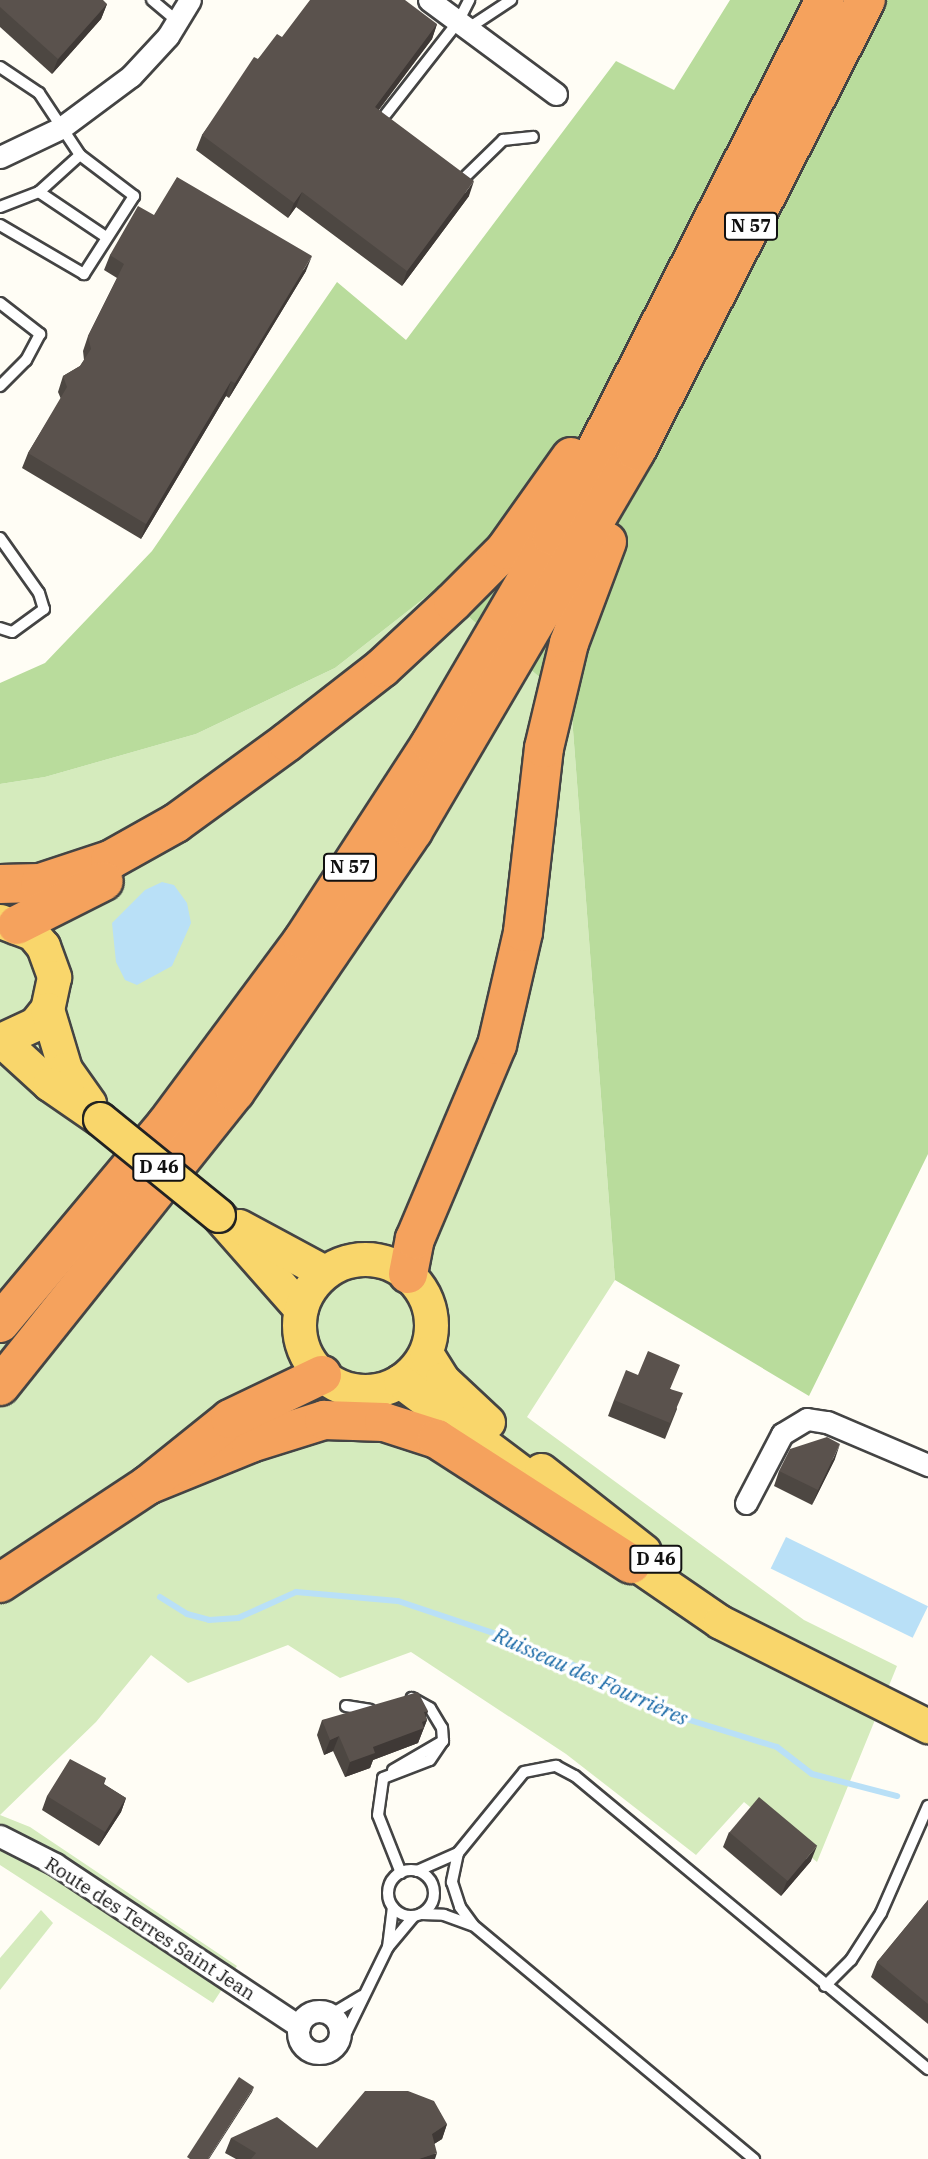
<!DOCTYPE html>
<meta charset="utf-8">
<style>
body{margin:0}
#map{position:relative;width:928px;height:2159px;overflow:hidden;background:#fffdf5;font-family:"IBM Plex Serif",serif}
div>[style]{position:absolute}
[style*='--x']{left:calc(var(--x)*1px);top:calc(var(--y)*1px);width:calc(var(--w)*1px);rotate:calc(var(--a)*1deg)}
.green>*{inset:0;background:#d5ebbd}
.forest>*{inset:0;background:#b9dc9c}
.water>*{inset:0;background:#b9e0f7;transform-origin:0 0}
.stream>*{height:6px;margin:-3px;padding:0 3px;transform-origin:3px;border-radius:3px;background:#b9e0f7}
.roads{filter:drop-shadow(2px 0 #444) drop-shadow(-2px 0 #444) drop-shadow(0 2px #444) drop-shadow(0 -2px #444)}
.lane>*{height:10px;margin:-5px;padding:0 5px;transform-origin:5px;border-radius:5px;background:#fff}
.lane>.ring{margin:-5px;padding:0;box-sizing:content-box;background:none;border:10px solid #fff;border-radius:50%}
.street>*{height:21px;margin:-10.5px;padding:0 10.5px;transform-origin:10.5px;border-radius:10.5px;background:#fff}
.street>.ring{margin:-10.5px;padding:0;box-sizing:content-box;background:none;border:21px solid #fff;border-radius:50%}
.primary>*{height:33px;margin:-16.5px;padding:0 16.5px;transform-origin:16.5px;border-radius:16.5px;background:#f9d66b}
.primary>.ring{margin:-16.5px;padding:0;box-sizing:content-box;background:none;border:33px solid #f9d66b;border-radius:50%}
.highway>*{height:38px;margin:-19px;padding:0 19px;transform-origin:19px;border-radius:19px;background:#f5a25d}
.bridges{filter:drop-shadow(2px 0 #222) drop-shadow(-2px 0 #222) drop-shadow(0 2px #222) drop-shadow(0 -2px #222)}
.primary-bridge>*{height:33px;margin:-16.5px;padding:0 16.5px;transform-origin:16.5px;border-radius:16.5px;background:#f9d66b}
.wall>*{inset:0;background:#4d4742}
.shaded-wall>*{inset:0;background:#3f3936}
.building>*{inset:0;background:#5a524d;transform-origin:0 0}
span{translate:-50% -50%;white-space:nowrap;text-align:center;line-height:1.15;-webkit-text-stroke:7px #fff;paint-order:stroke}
.shield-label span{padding:2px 5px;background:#fff;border:2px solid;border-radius:5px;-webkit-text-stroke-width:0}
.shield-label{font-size:18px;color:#111;font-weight:700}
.street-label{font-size:19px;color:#111}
.water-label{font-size:21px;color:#1768a6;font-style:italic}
</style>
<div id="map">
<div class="green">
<div style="clip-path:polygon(436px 589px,571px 704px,615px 1280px,527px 1417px,804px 1620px,897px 1666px,817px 1862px,744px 1802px,696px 1855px,566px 1754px,411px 1652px,340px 1678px,288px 1645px,188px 1683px,151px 1655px,96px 1722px,0 1815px,30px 1827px,237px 1966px,213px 2003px,0 1865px,0 784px,45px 777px,196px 734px,335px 668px)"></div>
<div style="clip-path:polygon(41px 1910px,53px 1923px,0 1990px,0 1958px)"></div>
</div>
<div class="forest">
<div style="clip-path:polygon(730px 0,928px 0,928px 1154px,809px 1396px,615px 1280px,571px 704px,436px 589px,335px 668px,196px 734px,45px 777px,0 784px,0 683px,45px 663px,152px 551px,337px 282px,406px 340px,616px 61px,674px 90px)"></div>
</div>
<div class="water">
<div style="clip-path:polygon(162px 882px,174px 885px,187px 903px,191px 923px,172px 966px,137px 985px,125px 980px,116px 962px,112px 923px,145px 890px)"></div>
<div style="left:786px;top:1537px;width:158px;height:35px;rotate:26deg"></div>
</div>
<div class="stream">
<div style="--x:160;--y:1597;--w:32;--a:32"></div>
<div style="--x:187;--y:1614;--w:23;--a:15"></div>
<div style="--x:209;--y:1620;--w:29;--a:-4"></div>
<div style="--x:238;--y:1618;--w:64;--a:-24.1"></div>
<div style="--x:296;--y:1592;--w:102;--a:5"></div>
<div style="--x:398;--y:1601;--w:129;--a:18.6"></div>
<div style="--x:520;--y:1642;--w:100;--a:23.5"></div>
<div style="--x:612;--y:1682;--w:23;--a:43"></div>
<div style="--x:629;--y:1698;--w:41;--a:21.5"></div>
<div style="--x:667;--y:1713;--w:115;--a:17.2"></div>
<div style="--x:777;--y:1747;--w:44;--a:37.6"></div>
<div style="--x:812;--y:1774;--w:88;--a:14.5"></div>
</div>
<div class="roads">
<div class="lane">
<div style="--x:152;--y:0;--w:33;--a:40"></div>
<div style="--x:467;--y:29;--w:53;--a:-33.4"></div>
<div style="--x:0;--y:67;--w:47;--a:33.7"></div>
<div style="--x:39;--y:93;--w:74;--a:56.5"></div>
<div style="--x:80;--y:155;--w:68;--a:37.2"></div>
<div style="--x:134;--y:196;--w:93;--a:122.7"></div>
<div style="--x:84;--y:274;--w:97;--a:-149.7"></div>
<div style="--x:386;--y:114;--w:117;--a:-52"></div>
<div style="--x:458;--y:22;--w:25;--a:-63"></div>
<div style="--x:466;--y:176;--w:52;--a:-44.2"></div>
<div style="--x:503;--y:140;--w:30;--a:-6"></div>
<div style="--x:39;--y:192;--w:81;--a:33.9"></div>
<div style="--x:0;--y:207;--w:42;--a:-21"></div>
<div style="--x:39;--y:192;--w:55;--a:-42.1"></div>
<div style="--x:0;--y:303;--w:51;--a:37.8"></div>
<div style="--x:40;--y:334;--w:30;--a:118"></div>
<div style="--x:26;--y:360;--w:37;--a:135"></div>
<div style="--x:0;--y:538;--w:67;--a:54.7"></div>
<div style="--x:39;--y:593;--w:17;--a:73"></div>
<div style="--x:44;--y:609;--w:39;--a:144"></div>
<div style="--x:12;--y:632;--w:13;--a:-162"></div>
<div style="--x:346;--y:1706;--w:24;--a:9"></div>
<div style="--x:393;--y:1770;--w:58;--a:-30.1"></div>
<div style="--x:458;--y:1853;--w:30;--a:102"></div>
<div style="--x:452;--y:1882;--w:26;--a:72"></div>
<div style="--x:460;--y:1907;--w:22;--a:54"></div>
<div style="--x:473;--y:1925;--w:366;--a:39.8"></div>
<div class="ring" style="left:388px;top:1870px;width:36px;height:36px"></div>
<div style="--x:417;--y:1871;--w:45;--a:-23.7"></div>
<div style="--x:458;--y:1853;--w:104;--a:-50.8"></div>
<div style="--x:524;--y:1772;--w:33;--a:-11"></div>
<div style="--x:556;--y:1766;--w:21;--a:28"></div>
<div style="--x:575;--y:1776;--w:459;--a:39.7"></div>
<div style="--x:401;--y:1873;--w:62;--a:-111.6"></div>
<div style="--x:378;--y:1815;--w:37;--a:-82"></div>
<div style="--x:383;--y:1778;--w:50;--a:-21"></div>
<div style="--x:430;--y:1760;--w:23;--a:-56"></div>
<div style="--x:443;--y:1741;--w:13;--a:-94"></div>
<div style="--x:442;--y:1728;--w:23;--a:-121"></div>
<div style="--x:430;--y:1708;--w:21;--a:-151"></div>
<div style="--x:421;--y:1914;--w:23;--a:2"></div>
<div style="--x:444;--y:1915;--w:30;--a:20"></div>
<div style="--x:388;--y:1947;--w:40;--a:-82.9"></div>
<div style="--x:825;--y:1986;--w:37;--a:-45"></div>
<div style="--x:851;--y:1960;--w:56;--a:-57.4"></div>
<div style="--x:881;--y:1913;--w:117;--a:-66.3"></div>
<div style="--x:330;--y:2015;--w:37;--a:-31"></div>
<div style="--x:339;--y:2035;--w:9;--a:-27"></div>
<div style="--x:347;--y:2031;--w:93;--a:-64"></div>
<div style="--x:388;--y:1947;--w:40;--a:-50"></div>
</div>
<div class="street">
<div style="--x:429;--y:0;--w:158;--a:36.5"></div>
<div style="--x:0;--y:157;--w:68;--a:-25.4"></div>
<div style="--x:61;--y:128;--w:87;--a:-36.6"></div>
<div style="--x:131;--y:76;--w:54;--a:-47.2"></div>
<div style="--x:168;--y:36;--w:42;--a:-58.6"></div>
<div style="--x:746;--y:1503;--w:78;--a:-62.4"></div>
<div style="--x:782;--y:1434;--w:29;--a:-31"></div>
<div style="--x:807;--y:1419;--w:20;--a:9"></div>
<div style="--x:827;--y:1422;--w:110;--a:23.1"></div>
<div style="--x:0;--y:1836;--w:62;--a:27"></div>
<div style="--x:55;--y:1864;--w:293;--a:33.6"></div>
<div class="ring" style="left:298px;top:2011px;width:21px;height:21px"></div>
</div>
<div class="primary">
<div style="--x:0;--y:921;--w:34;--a:21"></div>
<div style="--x:32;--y:933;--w:17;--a:50"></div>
<div style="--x:43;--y:946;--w:33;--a:70"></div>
<div style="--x:54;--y:977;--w:33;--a:102"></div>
<div style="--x:47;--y:1009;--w:19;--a:129"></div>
<div style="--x:35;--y:1024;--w:38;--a:155"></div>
<div style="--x:47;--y:1009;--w:63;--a:73.3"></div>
<div style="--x:65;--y:1069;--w:42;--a:54.8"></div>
<div style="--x:1;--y:1040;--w:65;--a:42.5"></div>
<div style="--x:49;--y:1084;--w:62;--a:34.5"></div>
<div style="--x:218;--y:1215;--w:125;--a:48.6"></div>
<div style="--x:239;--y:1226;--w:97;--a:28.4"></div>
<div class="ring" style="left:299px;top:1259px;width:99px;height:99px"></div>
<div style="--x:426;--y:1353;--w:31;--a:58"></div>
<div style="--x:442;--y:1379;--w:63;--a:43.1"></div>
<div style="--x:400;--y:1381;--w:190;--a:36.9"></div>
<div style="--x:541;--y:1470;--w:131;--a:38.2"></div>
<div style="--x:611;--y:1547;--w:132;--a:34.5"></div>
<div style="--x:720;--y:1622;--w:233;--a:26.6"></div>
</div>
<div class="highway">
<div style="--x:0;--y:884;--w:40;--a:-1.4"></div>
<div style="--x:40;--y:883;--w:74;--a:-18.2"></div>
<div style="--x:110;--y:860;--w:76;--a:-29.3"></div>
<div style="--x:176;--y:823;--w:137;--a:-36.1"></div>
<div style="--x:287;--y:742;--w:120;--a:-37.9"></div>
<div style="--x:382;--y:668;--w:97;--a:-42.9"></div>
<div style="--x:453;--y:602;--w:74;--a:-45"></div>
<div style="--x:505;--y:550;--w:114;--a:-54.6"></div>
<div style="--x:17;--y:925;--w:97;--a:-26.8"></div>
<div style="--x:408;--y:1274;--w:36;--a:-79"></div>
<div style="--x:415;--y:1239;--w:211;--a:-67.1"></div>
<div style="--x:497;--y:1045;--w:116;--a:-77"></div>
<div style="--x:523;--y:932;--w:185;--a:-83.5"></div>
<div style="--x:544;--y:748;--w:108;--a:-76.6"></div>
<div style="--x:569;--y:643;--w:108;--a:-69.4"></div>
<div style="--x:0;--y:1323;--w:261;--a:-50.1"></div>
<div style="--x:167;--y:1123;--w:228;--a:-53.4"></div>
<div style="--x:303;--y:940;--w:235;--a:-57"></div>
<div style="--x:431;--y:743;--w:240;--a:-59.7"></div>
<div style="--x:552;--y:536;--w:602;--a:-63.01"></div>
<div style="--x:0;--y:1386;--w:376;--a:-51.4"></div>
<div style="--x:235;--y:1092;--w:316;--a:-55.7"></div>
<div style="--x:413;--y:831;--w:441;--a:-59.6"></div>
<div style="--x:636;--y:451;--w:506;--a:-62.98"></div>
<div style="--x:148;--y:1485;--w:111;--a:-22.2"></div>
<div style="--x:251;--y:1443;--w:77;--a:-17.5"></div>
<div style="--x:324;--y:1420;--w:60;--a:1.9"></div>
<div style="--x:384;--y:1422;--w:56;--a:17.8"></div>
<div style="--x:437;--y:1439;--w:231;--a:32.8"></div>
<div style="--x:0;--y:1583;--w:178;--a:-33.5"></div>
<div style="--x:148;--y:1485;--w:105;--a:-38.8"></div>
<div style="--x:230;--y:1419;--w:102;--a:-25.6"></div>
</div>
</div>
<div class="bridges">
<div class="primary-bridge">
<div style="--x:100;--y:1119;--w:152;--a:39.1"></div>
</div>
</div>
<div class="wall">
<div style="clip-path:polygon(0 0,107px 4px,101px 19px,52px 74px,0 27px)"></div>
<div style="clip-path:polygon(437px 24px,432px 39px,379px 110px,469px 196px,402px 286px,296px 207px,288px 218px,196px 150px,202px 135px,258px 59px,282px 37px)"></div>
<div style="clip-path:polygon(154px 215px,306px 271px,229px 398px,226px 396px,141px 539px,22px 468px,28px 453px,61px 399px,58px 392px,63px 376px,80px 366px,84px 360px,83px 351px,88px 336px,117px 278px,104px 270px,110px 255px)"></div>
<div style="clip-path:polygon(671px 1389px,677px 1409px,665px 1439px,608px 1416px,614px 1400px)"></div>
<div style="clip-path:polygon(835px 1459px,812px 1505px,774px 1486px,779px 1471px)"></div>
<div style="clip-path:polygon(428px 1711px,426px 1716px,427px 1720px,418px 1743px,373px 1760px,370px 1768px,345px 1777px,333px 1751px,324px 1755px,317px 1735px,322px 1720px)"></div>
<div style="clip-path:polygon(106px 1778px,104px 1784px,126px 1798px,121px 1812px,99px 1846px,42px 1810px,47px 1796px)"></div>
<div style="clip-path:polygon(729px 1832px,811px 1861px,781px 1896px,723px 1847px)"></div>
<div style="clip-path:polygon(928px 1900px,928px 2024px,871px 1977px,877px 1962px)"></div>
<div style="clip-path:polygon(447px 2124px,442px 2139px,434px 2144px,435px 2159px,236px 2159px,225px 2153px,231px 2138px,317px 2148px)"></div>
</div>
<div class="shaded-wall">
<div style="clip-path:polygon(107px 4px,101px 19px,52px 74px,58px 59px)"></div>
<div style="clip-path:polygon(437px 24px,432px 39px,369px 122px,375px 107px)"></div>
<div style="clip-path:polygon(474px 181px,469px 196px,402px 286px,407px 271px)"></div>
<div style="clip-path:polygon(302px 192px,296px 207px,288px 218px,294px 203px)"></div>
<div style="clip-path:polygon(312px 256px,306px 271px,229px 398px,235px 383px)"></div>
<div style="clip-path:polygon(231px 381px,226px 396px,141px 539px,146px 524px)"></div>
<div style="clip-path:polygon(840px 1444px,835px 1459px,812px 1505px,818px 1490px)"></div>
<div style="clip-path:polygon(428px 1711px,424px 1721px,427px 1720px,418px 1743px,373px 1760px,370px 1768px,345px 1777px,350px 1762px,424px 1712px)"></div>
<div style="clip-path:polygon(339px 1736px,333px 1751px,324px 1755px,330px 1740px)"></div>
<div style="clip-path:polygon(126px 1798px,121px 1812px,99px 1846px,105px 1832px)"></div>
<div style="clip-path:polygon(817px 1846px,811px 1861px,781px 1896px,787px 1881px)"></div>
<div style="clip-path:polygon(254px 2087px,252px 2092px,209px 2159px,208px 2159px)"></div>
<div style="clip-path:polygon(447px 2124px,442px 2139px,426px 2149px,432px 2134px)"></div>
<div style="clip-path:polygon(437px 2153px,435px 2159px,419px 2159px)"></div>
</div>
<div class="building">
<div style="clip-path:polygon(0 0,103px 0,107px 4px,58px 59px,0 7px)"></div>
<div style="clip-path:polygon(310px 0,405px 0,437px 24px,375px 107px,474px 181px,407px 271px,302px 192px,294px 203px,202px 135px,254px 57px,258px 59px,277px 34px,282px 37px)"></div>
<div style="clip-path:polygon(177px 177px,312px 256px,235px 383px,231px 381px,146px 524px,28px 453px,67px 387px,63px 376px,80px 366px,91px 349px,88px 336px,124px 264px,110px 255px,138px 206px,154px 215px)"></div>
<div style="clip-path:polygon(648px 1351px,680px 1365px,670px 1389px,683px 1393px,670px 1423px,614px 1400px,626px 1370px,638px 1375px)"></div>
<div style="clip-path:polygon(827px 1437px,840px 1444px,818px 1490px,779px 1471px,790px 1449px)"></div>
<div style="clip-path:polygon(418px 1692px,428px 1711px,424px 1712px,427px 1720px,422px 1722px,424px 1728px,373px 1747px,375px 1753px,350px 1762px,339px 1736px,330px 1740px,322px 1720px)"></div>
<div style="clip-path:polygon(70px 1759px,106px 1778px,103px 1784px,126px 1798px,105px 1832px,47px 1796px)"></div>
<div style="left:759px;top:1797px;width:76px;height:46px;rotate:40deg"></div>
<div style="clip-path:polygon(928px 1900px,928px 2004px,877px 1962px)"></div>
<div style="clip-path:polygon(239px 2077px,254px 2087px,208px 2159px,190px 2159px,187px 2157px)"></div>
<div style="clip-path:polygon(365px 2091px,408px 2091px,434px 2101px,447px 2124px,432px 2134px,437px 2153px,419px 2159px,251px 2159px,256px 2153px,231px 2138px,277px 2117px,317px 2148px)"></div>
</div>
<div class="shield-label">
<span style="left:751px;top:226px">N 57</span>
<span style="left:350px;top:867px">N 57</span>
<span style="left:159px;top:1167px">D 46</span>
<span style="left:656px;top:1559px">D 46</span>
</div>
<div class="street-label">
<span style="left:150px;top:1929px;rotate:33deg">Route des Terres Saint Jean</span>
</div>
<div class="water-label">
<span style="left:591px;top:1676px;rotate:24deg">Ruisseau des Fourrières</span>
</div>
</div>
